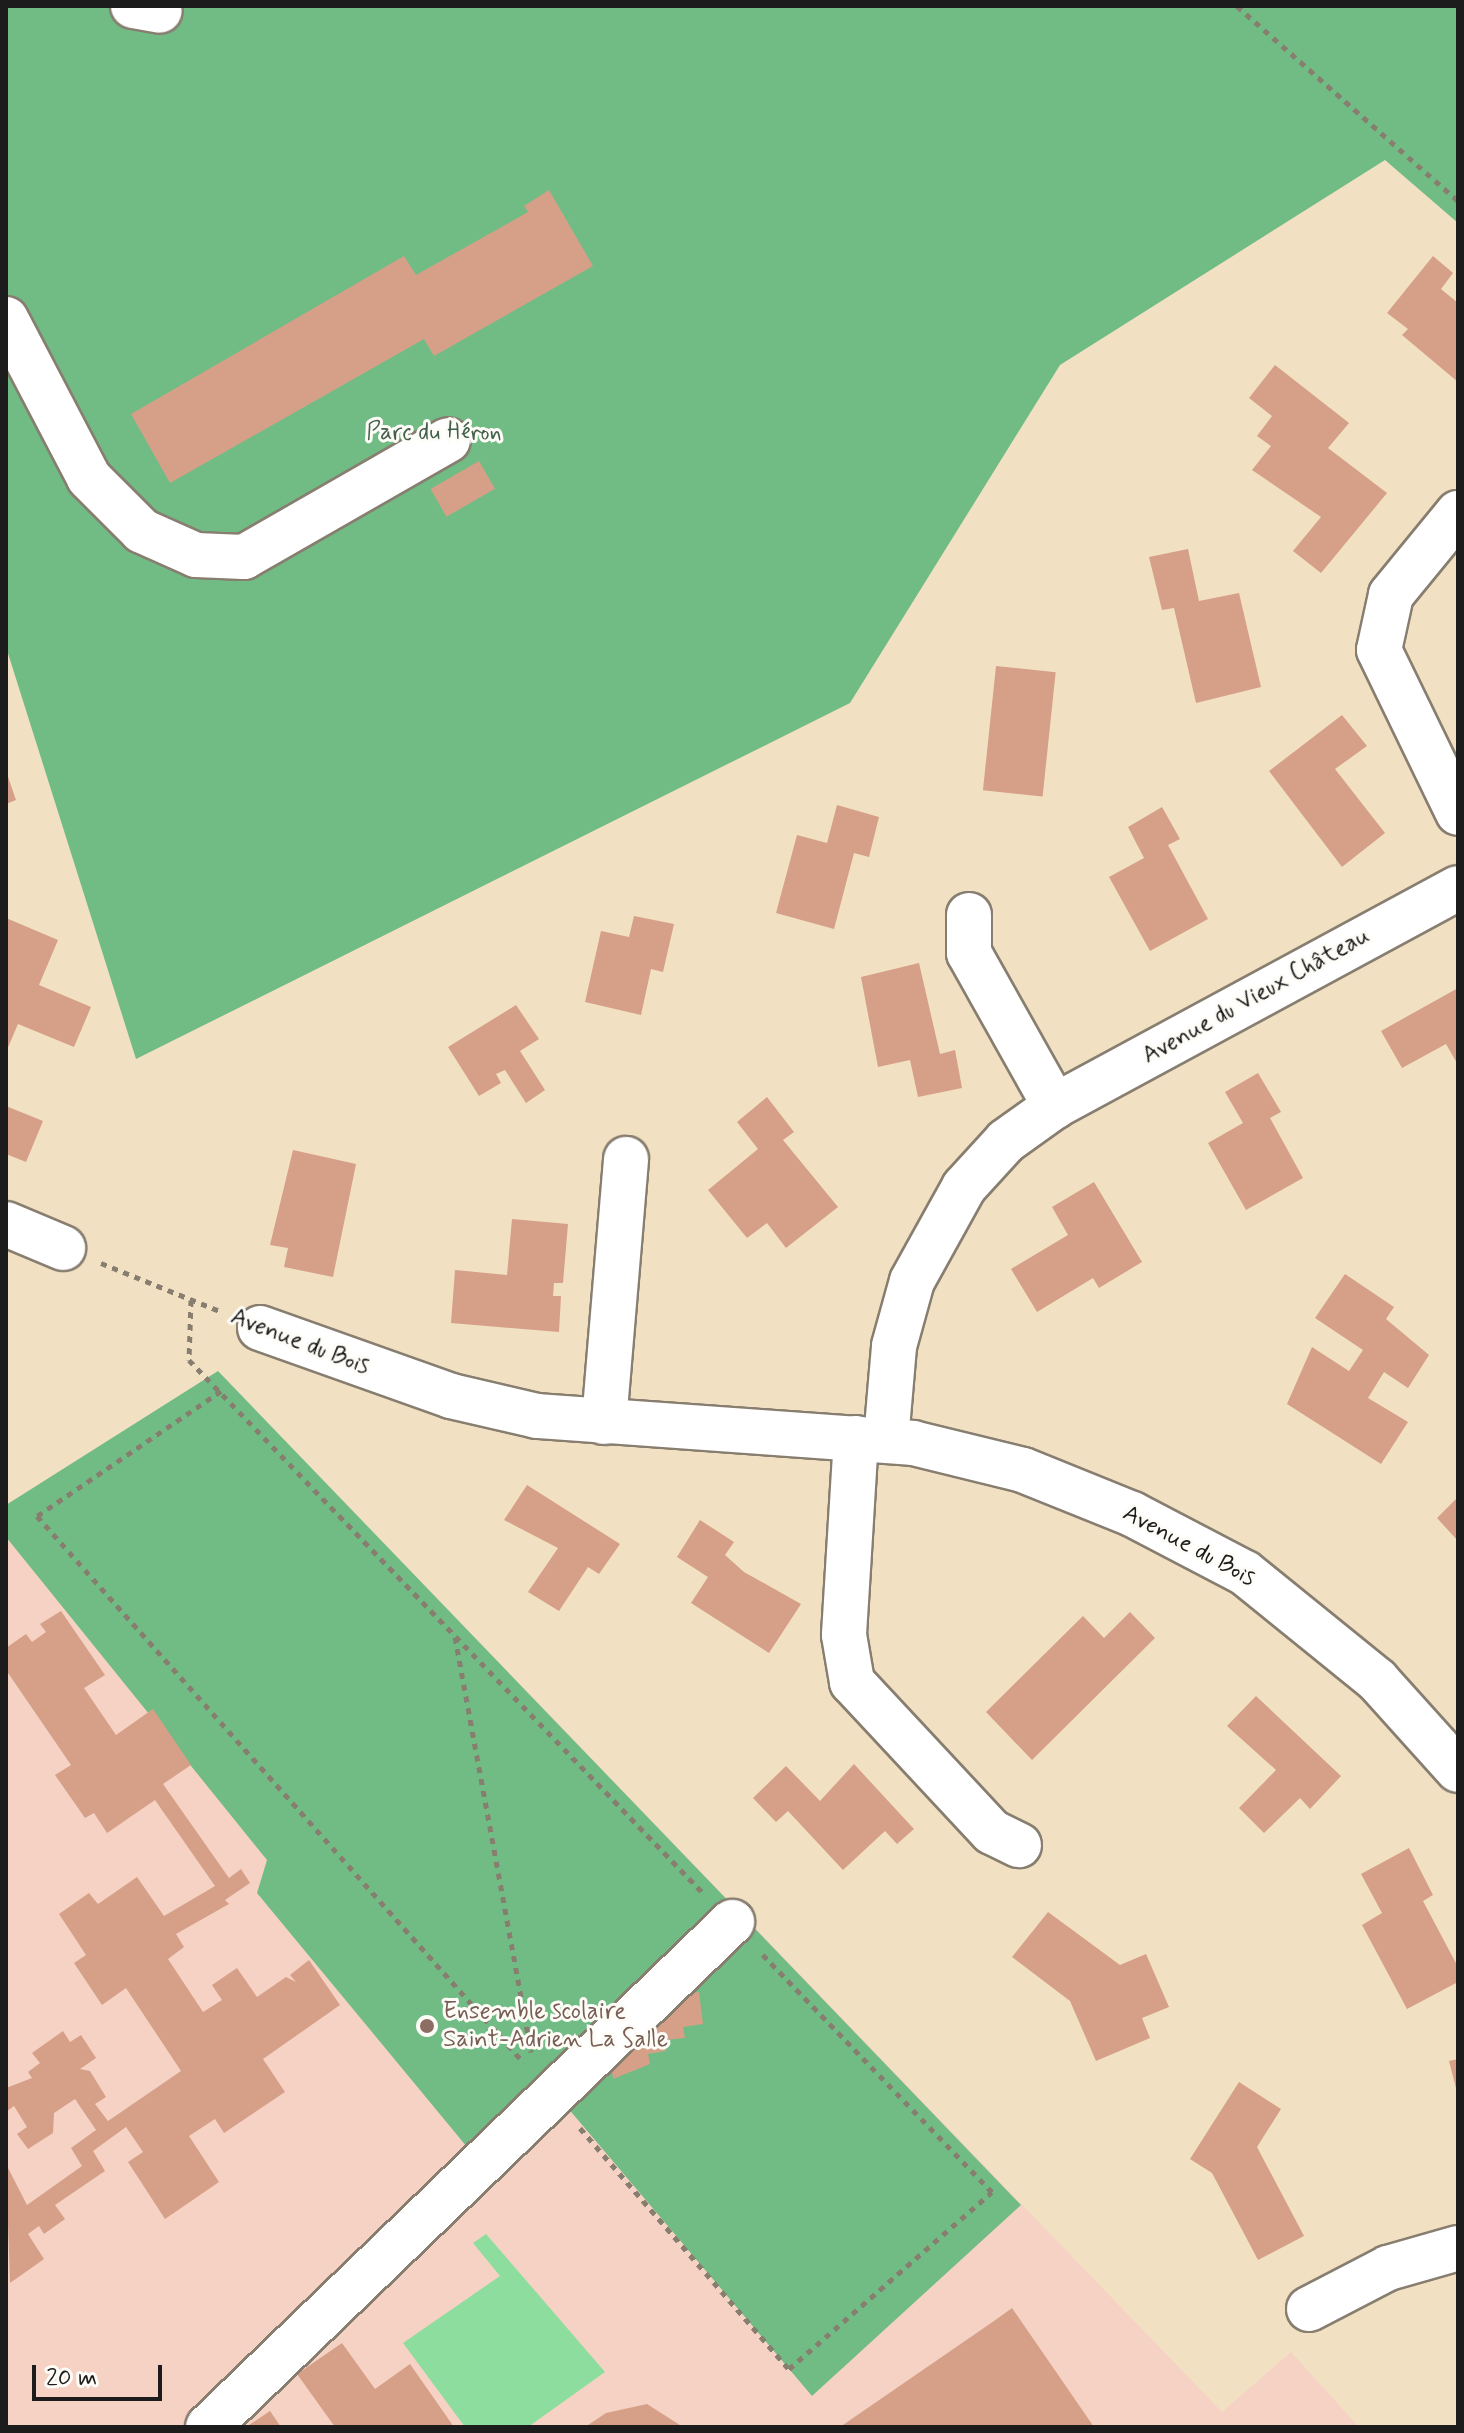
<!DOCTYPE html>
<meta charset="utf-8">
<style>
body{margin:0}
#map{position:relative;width:1464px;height:2433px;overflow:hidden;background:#f2e0c3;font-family:Mynerve,sans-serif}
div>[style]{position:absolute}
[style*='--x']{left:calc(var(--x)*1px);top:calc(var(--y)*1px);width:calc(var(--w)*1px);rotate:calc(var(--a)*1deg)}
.built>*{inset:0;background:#f6d2c5}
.green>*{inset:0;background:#8cdd9e}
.forest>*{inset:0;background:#71bc85}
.building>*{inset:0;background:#d5a087;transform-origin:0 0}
.path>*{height:5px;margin-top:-2.5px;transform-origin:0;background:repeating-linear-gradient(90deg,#877e70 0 6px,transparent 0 12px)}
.roads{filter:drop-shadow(2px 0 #877e70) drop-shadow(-2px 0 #877e70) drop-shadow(0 2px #877e70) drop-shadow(0 -2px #877e70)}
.minor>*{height:44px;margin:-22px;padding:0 22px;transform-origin:22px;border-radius:22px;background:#fff}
.dots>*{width:22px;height:22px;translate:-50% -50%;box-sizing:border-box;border:4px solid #fdfcf7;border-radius:50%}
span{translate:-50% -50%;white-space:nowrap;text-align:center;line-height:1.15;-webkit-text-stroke:6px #fdfcf7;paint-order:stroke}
.park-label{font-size:24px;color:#43604a}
.street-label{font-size:24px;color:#1c1c1c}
.education-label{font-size:24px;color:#785e54}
.left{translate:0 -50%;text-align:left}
.frame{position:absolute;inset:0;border:8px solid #1c1c1c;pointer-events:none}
.scale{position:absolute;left:32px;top:2365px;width:130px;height:36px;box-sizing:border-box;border:4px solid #1c1c1c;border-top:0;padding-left:10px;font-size:24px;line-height:28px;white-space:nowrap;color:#1c1c1c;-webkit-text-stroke:6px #fdfcf7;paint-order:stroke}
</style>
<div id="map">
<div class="built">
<div style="clip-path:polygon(218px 1371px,1222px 2412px,1291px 2352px,1359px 2427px,6px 2427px,6px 1505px)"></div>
</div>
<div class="green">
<div style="clip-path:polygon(486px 2234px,605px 2372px,528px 2427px,465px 2427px,403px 2343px,500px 2276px,473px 2243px)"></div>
</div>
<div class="forest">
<div style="clip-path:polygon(6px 6px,1458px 6px,1458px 223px,1385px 160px,1060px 365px,850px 703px,136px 1059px,6px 647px)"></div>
<div style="clip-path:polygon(218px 1371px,1021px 2205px,812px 2396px,550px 2087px,472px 2153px,257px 1893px,267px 1860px,6px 1537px,6px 1505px)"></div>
</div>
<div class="building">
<div style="clip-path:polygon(549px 190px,593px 266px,434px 356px,424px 339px,170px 483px,131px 414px,404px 256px,416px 275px,528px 212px,524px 206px)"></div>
<div style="clip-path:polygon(1433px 256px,1453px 273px,1441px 289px,1458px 303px,1458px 382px,1402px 335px,1408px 329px,1387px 313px)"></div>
<div style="clip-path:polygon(1275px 365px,1349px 423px,1328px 448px,1387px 493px,1321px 573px,1293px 551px,1321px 517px,1252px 470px,1271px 446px,1257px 436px,1272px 416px,1249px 398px)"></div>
<div style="left:479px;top:461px;width:32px;height:56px;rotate:60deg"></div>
<div style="clip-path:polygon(1188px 549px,1199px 601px,1239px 593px,1261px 687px,1196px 703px,1174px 608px,1162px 610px,1149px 557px)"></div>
<div style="left:996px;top:666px;width:60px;height:125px;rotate:6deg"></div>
<div style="clip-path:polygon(1342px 715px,1367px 746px,1335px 769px,1385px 833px,1342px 867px,1269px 771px)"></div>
<div style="clip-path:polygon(6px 771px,16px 800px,6px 804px)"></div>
<div style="clip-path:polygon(837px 805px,879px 817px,869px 857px,854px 853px,834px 929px,776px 913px,797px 835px,827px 843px)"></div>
<div style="clip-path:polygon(1162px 807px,1180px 839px,1168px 845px,1208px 919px,1150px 951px,1109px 877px,1144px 858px,1128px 827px)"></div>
<div style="clip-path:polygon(634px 916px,674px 924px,663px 972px,651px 969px,641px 1015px,585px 1002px,601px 931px,629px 937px)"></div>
<div style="clip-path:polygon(6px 918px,58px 940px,39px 985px,91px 1007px,74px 1047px,18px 1024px,6px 1052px)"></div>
<div style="clip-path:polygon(919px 963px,940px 1054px,955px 1050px,962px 1088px,918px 1097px,910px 1060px,878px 1067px,861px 977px)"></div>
<div style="clip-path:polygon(1458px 988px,1458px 1065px,1446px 1044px,1402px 1068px,1381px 1031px)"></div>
<div style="clip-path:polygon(516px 1005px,539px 1039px,520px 1051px,545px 1090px,526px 1103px,505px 1070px,496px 1074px,501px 1083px,479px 1096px,448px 1047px)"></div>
<div style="clip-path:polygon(1258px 1073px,1281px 1112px,1270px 1118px,1303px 1178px,1246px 1210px,1208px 1143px,1243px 1123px,1225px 1092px)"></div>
<div style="clip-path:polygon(767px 1097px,794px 1132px,783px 1140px,838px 1207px,786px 1248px,767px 1223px,747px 1238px,708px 1190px,758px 1149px,737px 1122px)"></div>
<div style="clip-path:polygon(6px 1106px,43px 1121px,26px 1162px,6px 1154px)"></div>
<div style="clip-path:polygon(293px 1150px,356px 1164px,333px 1277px,284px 1267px,288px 1248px,270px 1245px)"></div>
<div style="clip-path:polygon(1094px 1182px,1142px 1262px,1099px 1288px,1093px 1278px,1037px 1312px,1011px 1269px,1068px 1235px,1052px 1207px)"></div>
<div style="clip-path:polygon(512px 1219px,568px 1224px,563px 1283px,554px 1283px,553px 1296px,561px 1296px,559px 1332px,451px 1323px,455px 1270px,507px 1275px)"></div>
<div style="clip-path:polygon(1345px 1274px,1394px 1307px,1386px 1319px,1429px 1355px,1408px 1388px,1384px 1372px,1368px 1398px,1408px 1422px,1381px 1464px,1287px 1404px,1312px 1347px,1349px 1371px,1363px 1350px,1315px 1318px)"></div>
<div style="clip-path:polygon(527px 1485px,620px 1544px,599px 1574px,588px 1567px,559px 1611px,528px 1592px,558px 1548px,504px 1520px)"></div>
<div style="clip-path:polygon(1458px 1497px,1458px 1541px,1437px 1518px)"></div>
<div style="clip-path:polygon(700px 1520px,734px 1542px,725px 1555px,744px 1572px,801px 1604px,769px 1653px,691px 1603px,708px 1577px,677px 1557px)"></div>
<div style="clip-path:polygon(61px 1611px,105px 1675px,84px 1688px,116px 1735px,153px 1709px,191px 1765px,163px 1784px,229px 1878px,241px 1869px,250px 1883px,225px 1900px,229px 1904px,176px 1934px,184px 1947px,168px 1959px,203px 2012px,222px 2000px,212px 1985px,237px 1968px,257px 1997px,286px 1977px,296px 1982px,290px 1975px,309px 1960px,340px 2005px,263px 2059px,285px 2092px,224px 2133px,215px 2119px,189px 2136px,219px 2182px,165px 2219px,128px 2162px,143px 2152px,126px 2127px,93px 2151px,105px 2171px,55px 2205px,65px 2219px,44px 2234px,39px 2226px,28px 2234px,44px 2259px,10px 2283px,6px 2164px,27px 2205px,82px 2166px,71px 2148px,96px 2130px,75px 2099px,54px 2113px,53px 2133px,28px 2149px,17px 2134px,27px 2127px,14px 2106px,6px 2112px,6px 2088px,32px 2078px,28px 2072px,40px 2063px,32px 2053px,63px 2031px,70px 2042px,81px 2035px,96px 2058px,80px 2069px,90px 2071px,106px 2097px,95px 2104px,108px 2121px,181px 2071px,126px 1988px,102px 2005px,74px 1963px,86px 1955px,59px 1914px,89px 1893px,98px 1904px,137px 1877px,164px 1916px,215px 1886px,155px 1800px,107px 1833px,94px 1813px,85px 1818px,55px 1775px,71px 1765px,6px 1670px,6px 1648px,26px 1634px,32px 1642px,46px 1632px,40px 1624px)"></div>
<div style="clip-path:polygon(1130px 1612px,1155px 1638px,1032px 1760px,986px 1712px,1083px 1616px,1104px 1638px)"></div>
<div style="clip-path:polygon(1256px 1696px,1341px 1776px,1310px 1809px,1300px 1798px,1264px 1833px,1239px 1808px,1276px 1770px,1227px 1726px)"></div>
<div style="clip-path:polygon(854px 1764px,914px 1829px,897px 1844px,885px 1831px,843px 1870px,788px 1811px,776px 1822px,753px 1798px,786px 1766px,820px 1801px)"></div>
<div style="clip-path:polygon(1409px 1848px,1433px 1895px,1423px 1901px,1458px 1967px,1458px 1982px,1407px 2009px,1362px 1925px,1382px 1913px,1361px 1874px)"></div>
<div style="clip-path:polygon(1048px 1912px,1120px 1965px,1146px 1954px,1169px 2007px,1142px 2018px,1150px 2038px,1096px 2061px,1070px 2001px,1012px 1957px)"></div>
<div style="clip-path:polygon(699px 1992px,703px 2024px,683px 2027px,685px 2038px,665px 2040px,666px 2051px,648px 2054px,650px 2064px,613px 2079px,609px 2046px,660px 1997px)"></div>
<div style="clip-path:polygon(1458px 2059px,1458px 2092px,1457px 2092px,1449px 2061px)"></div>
<div style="clip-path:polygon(1239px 2082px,1281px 2109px,1257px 2147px,1304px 2236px,1258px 2260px,1212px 2173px,1190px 2159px)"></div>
<div style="clip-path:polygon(1012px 2308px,1094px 2427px,840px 2427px,994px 2321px)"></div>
<div style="clip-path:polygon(342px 2343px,375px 2389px,410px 2364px,454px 2427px,335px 2427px,297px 2374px)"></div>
<div style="clip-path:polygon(647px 2404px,683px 2427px,585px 2427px,606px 2413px)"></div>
<div style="clip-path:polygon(270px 2411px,281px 2427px,246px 2427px)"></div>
</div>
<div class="path">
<div style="--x:1237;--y:6;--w:295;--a:41.4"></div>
<div style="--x:101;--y:1263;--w:131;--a:22"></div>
<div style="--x:191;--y:1300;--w:60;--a:91.9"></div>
<div style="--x:189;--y:1360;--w:740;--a:46.04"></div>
<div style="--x:221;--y:1391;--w:222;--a:145.8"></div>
<div style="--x:37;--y:1516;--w:732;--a:48.32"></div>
<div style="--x:455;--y:1637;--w:422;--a:79.6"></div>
<div style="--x:580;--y:2128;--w:319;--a:49.1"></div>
<div style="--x:789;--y:2369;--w:269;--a:-41.1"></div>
<div style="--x:992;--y:2192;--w:330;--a:-134"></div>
</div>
<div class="roads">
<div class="minor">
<div style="--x:133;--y:6;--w:27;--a:10"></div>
<div style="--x:6;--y:319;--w:179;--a:62.4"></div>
<div style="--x:89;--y:478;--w:75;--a:45"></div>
<div style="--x:142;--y:531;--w:59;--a:24"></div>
<div style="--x:196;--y:555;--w:48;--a:2.4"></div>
<div style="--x:244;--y:557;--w:235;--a:-29.8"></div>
<div style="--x:1458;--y:513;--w:106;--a:129.3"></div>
<div style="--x:1391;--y:595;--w:56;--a:102.3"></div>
<div style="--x:1379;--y:650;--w:181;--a:64.1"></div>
<div style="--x:969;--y:915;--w:38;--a:90"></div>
<div style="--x:969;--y:953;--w:176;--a:60.7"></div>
<div style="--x:6;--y:1224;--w:62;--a:22.8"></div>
<div style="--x:260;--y:1328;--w:203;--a:19.6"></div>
<div style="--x:451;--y:1396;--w:88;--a:13.1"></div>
<div style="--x:537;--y:1416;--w:377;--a:4.1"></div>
<div style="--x:913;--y:1443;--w:113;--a:13.8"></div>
<div style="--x:1023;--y:1470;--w:118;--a:22"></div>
<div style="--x:1132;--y:1514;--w:127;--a:27.6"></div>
<div style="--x:1245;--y:1573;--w:170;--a:39"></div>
<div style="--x:1377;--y:1680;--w:121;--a:48"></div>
<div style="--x:604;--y:1422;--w:264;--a:-85.2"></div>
<div style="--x:856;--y:1438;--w:197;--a:93.5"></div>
<div style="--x:844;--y:1635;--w:48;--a:80.3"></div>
<div style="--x:852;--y:1682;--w:205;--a:47"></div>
<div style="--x:992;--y:1832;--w:30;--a:26"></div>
<div style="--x:886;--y:1440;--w:94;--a:-85.1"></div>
<div style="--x:894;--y:1346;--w:67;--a:-74.5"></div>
<div style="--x:912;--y:1281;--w:107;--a:-61"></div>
<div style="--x:964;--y:1187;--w:62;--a:-47.6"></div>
<div style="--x:1006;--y:1141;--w:60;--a:-35.5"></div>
<div style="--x:1055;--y:1106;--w:458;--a:-28.4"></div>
<div style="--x:1309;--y:2309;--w:89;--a:-27.4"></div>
<div style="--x:1388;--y:2268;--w:73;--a:-15.9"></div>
<div style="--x:208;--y:2427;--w:728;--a:-43.94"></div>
</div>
</div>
<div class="dots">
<div style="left:427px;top:2026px;background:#8d6e63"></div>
</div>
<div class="park-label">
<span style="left:434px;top:433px">Parc du Héron</span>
</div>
<div class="street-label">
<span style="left:1256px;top:996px;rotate:-29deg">Avenue du Vieux Château</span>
<span style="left:300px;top:1342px;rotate:21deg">Avenue du Bois</span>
<span style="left:1189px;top:1546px;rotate:28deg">Avenue du Bois</span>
</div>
<div class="education-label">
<span class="left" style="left:443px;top:2026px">Ensemble scolaire<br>Saint-Adrien La Salle</span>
</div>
<div class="frame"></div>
<div class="scale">20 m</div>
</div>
